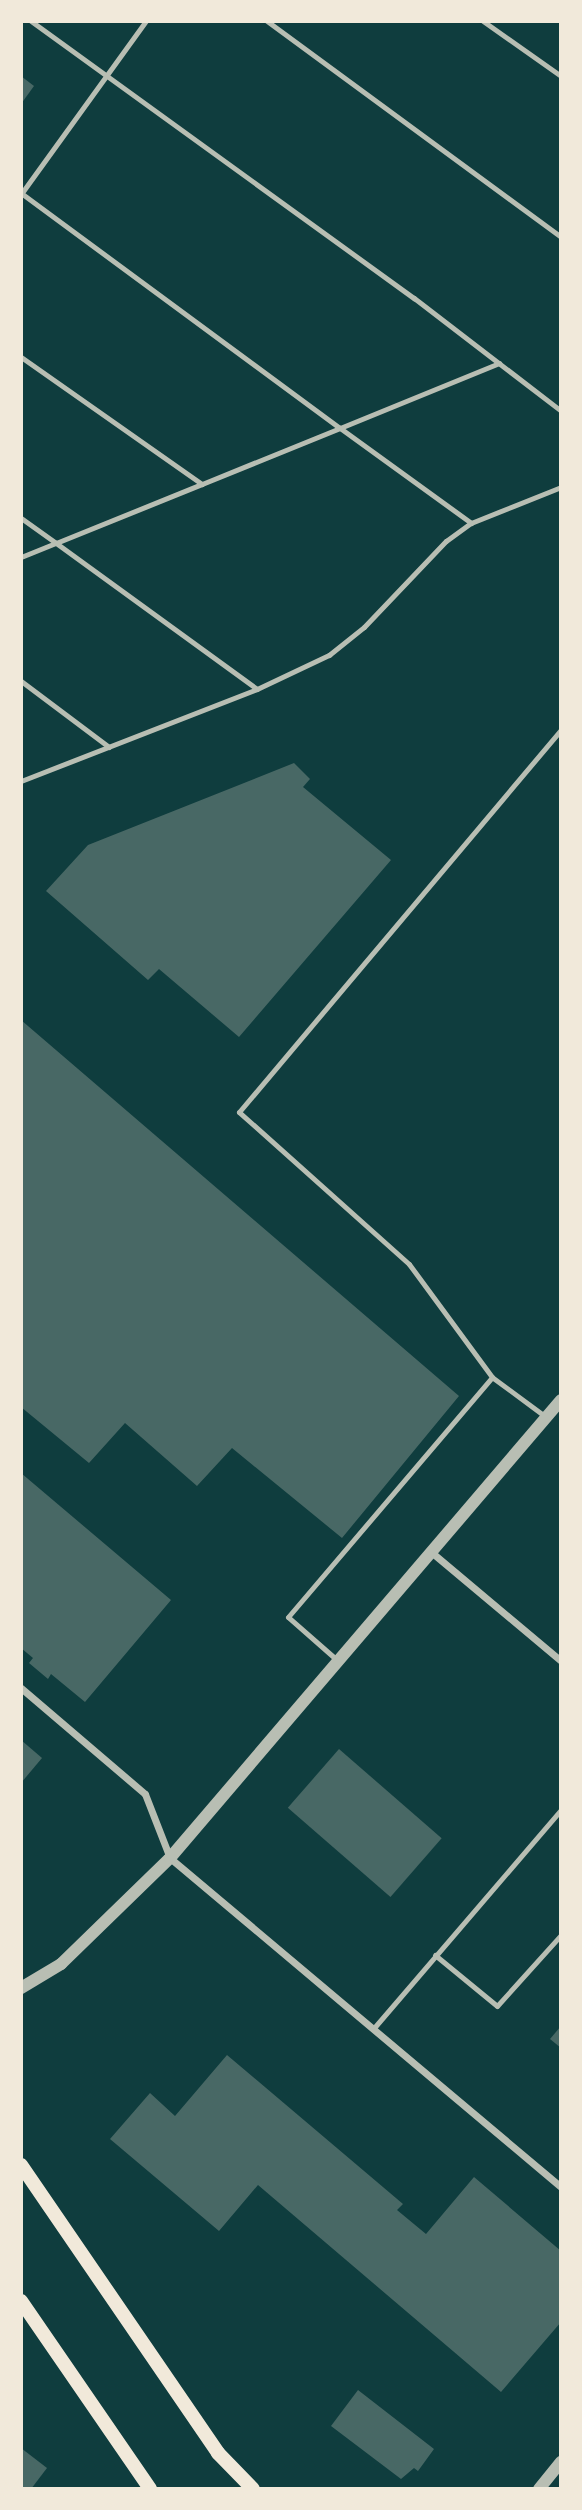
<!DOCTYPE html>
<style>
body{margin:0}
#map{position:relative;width:582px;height:2510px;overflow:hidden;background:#0f3d3e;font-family:"DM Sans",sans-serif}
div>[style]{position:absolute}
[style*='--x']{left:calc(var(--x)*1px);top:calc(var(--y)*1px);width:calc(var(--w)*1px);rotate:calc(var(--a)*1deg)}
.building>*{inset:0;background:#486865;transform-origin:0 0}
.service>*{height:5px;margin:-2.5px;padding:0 2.5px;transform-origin:2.5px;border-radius:2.5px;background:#b8beb3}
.minor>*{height:7px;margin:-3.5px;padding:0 3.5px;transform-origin:3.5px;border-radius:3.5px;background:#b8beb3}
.tertiary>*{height:12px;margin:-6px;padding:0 6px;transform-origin:6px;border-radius:6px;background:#b8beb3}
.secondary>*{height:14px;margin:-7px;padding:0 7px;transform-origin:7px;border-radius:7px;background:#f1e9da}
span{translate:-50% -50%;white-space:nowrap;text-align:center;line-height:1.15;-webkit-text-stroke:5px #f1e9da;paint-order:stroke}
.frame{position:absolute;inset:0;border:23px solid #f1e9da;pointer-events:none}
</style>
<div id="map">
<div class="building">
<div style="clip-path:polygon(21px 76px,34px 86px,21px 104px)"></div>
<div style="clip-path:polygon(294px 763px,310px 779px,303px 787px,391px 860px,239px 1037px,159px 969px,148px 980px,46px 891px,88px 845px)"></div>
<div style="clip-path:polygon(21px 1020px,459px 1396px,342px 1538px,232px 1448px,197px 1486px,125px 1423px,89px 1463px,21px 1407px)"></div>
<div style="clip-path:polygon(21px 1473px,171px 1600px,85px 1702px,51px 1674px,48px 1679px,29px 1663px,33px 1658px,21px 1648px)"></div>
<div style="clip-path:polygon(21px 1740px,42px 1758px,21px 1783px)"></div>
<div style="left:339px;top:1749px;width:136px;height:78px;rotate:41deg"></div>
<div style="clip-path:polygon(561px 2026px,561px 2048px,550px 2039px)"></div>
<div style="clip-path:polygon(227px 2055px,403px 2204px,397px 2210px,426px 2234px,474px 2177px,561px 2251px,561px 2322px,501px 2392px,258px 2185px,219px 2231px,110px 2139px,150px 2093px,175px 2116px)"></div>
<div style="clip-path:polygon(358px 2390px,434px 2449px,418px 2471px,414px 2468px,401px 2479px,331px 2426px)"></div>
<div style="clip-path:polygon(21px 2448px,47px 2468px,31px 2489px,21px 2489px)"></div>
</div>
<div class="service">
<div style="--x:31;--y:21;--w:473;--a:35.9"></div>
<div style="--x:414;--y:298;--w:185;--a:37.5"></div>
<div style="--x:267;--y:21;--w:365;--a:36.3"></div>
<div style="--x:483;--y:21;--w:95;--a:35.2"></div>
<div style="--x:21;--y:193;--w:396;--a:36.4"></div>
<div style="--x:340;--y:428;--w:172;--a:-22.2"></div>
<div style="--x:21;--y:194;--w:213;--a:-54.2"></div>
<div style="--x:21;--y:357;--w:221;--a:35.1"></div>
<div style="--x:202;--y:484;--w:149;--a:-22.1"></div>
<div style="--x:340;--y:428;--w:162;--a:35.9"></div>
<div style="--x:21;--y:518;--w:43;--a:35.5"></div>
<div style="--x:56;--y:543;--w:157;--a:-22"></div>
<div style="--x:21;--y:557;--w:38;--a:-22"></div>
<div style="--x:56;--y:543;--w:248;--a:36"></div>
<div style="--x:257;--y:689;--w:80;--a:-25.3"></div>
<div style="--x:329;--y:655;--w:45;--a:-38.7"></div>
<div style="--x:364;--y:627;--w:119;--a:-46.4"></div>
<div style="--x:446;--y:541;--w:31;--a:-36"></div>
<div style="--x:471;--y:523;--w:97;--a:-21.8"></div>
<div style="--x:21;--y:681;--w:110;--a:36.9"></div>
<div style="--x:21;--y:781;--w:253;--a:-21.3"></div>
<div style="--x:546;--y:1417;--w:67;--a:-143.5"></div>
<div style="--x:492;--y:1377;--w:140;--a:-126.3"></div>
<div style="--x:409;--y:1264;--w:228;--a:-138.2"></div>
<div style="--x:239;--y:1112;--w:500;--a:-49.9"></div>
<div style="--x:337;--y:1660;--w:65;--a:-138.7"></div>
<div style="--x:288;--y:1617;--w:315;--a:-49.6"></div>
<div style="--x:435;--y:1955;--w:80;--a:39.4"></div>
<div style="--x:497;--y:2006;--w:96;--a:-48"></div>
<div style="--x:373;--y:2029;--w:289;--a:-49.4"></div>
</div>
<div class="minor">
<div style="--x:430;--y:1551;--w:171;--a:40"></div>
<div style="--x:21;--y:1688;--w:163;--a:40.5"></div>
<div style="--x:145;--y:1794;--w:69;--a:68.7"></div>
<div style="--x:170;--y:1858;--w:511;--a:40.08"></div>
</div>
<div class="tertiary">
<div style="--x:21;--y:1988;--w:47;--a:-31"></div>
<div style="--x:61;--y:1964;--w:152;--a:-44.2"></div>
<div style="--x:170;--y:1858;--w:602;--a:-49.51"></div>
<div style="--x:539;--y:2489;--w:35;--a:-51"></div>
</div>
<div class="secondary">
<div style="--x:21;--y:2165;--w:349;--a:55.6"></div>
<div style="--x:218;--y:2453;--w:50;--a:45.8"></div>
<div style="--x:21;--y:2301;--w:228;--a:55.5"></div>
</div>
<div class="frame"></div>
</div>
